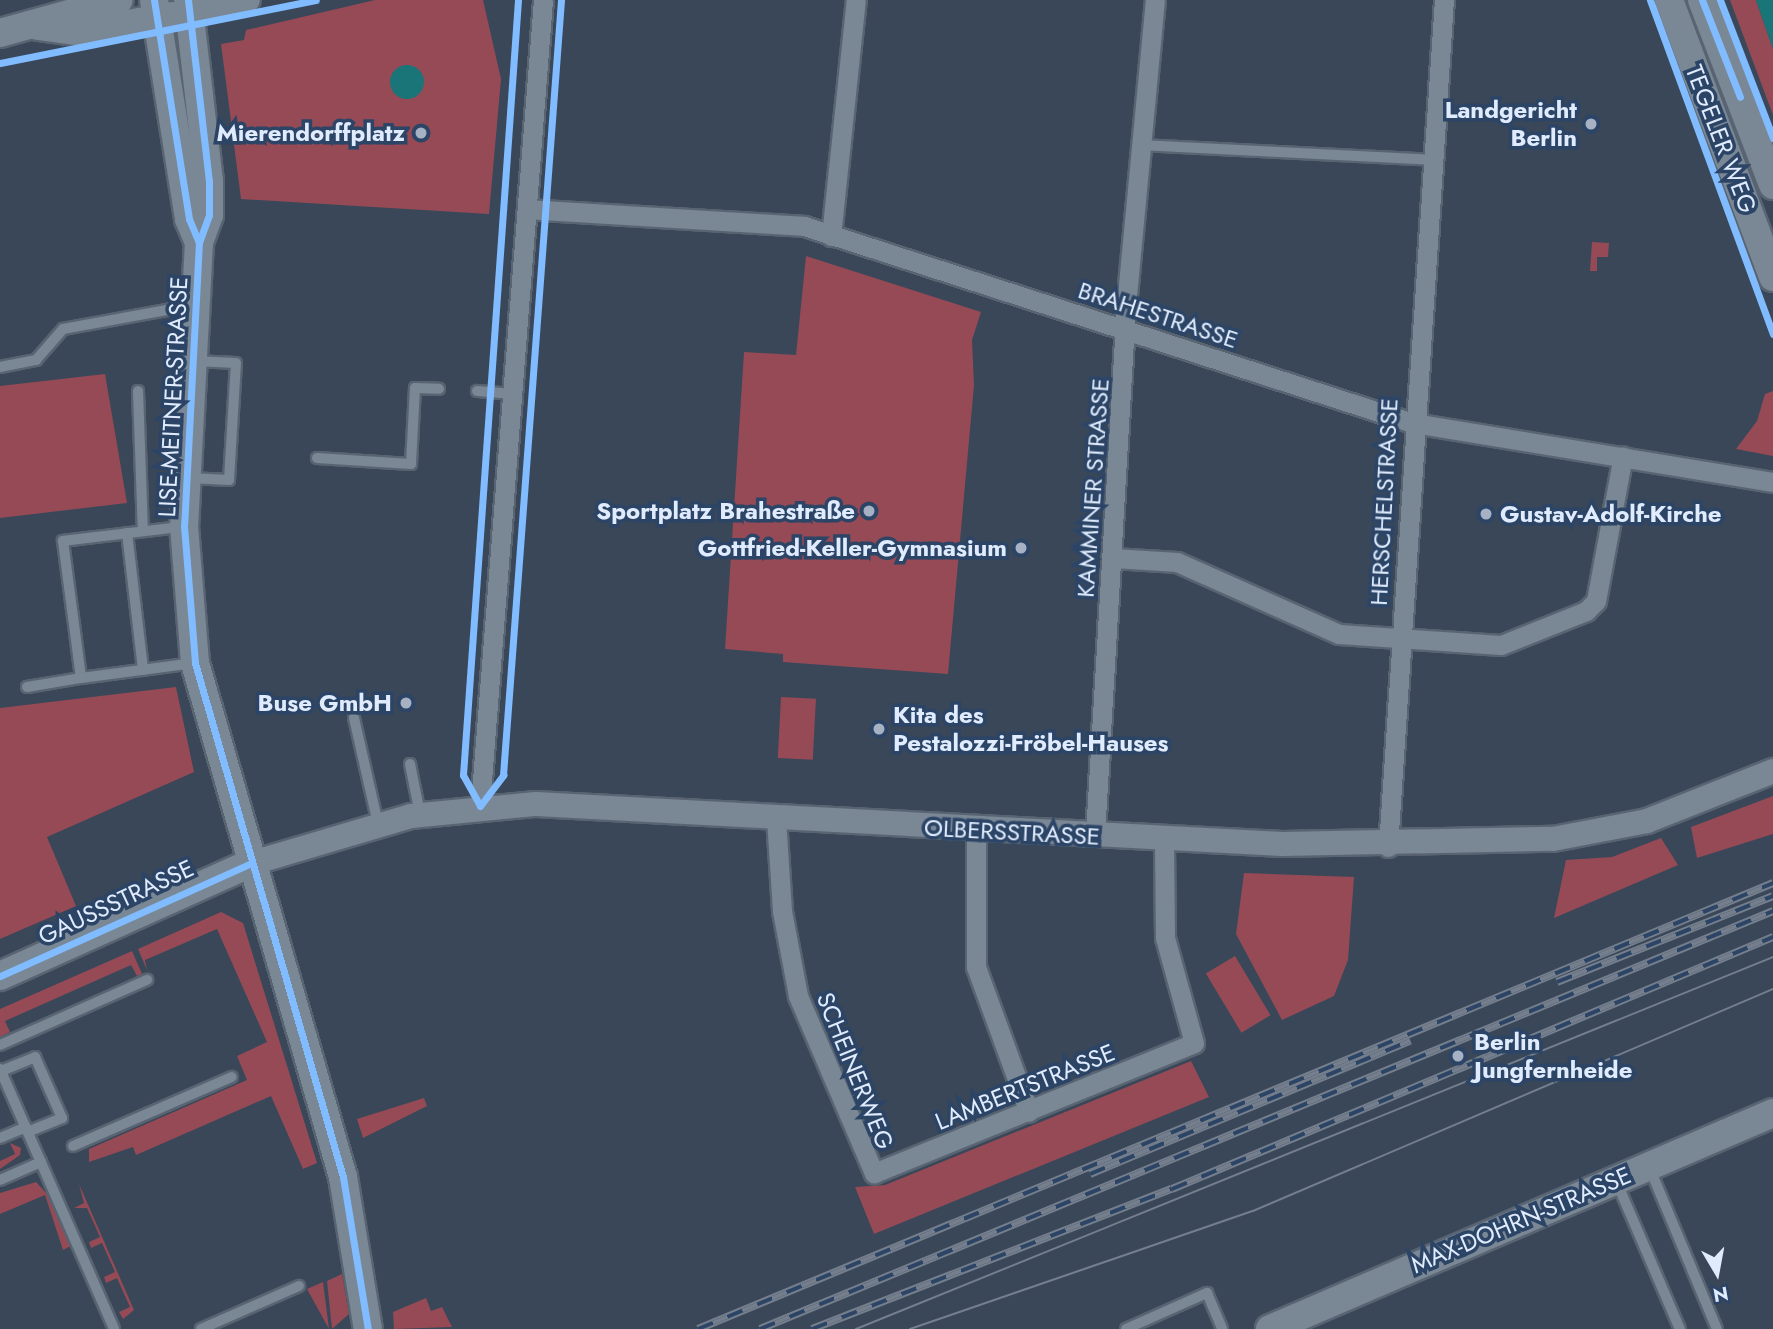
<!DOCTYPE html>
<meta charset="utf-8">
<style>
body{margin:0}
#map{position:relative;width:1773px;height:1329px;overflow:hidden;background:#394759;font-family:Jost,sans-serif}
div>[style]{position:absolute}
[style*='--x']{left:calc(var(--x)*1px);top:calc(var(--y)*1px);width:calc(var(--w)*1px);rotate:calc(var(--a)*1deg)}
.green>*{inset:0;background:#954a56;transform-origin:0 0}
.water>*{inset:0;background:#197577}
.round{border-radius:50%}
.roads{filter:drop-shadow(2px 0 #596472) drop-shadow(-2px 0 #596472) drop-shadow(0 2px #596472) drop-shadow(0 -2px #596472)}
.service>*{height:10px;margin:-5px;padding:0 5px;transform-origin:5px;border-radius:5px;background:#7a8795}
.minor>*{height:19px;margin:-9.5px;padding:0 9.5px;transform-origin:9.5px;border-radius:9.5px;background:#7a8795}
.tertiary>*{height:24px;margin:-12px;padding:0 12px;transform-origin:12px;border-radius:12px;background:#7a8795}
.secondary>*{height:28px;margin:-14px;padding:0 14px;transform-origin:14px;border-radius:14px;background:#7a8795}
.tram>*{height:2px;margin:-1px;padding:0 1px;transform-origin:1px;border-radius:1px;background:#747e8c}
.rail>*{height:8px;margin-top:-4px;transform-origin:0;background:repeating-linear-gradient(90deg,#2c4566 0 16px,#747e8c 0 32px);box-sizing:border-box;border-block:2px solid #747e8c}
.cycleway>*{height:7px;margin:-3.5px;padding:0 3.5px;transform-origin:3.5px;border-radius:3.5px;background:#80bcff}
.dots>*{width:19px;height:19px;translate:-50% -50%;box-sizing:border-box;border:4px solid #2c4566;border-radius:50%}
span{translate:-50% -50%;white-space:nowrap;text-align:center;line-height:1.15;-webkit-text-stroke:7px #2c4566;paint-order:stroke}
.poi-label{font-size:24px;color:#e0ecfd;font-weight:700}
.right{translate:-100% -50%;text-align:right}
.left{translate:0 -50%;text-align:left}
.street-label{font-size:24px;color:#e0ecfd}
.north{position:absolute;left:1682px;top:1238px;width:70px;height:70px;-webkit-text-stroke:5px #2c4566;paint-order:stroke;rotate:170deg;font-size:19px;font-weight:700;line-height:28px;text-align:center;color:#e0ecfd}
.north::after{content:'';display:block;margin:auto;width:24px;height:32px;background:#e0ecfd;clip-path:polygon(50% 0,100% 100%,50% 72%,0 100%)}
</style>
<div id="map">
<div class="green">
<div style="clip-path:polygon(375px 0,483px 0,501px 79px,489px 214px,241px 199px,221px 44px,244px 40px,246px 30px)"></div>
<div style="clip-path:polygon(1730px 0,1756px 0,1773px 49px,1773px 115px)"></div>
<div style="clip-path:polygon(1592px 242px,1609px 243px,1608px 257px,1597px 257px,1597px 271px,1590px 271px)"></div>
<div style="clip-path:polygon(806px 256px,981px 312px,972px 340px,974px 385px,948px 674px,783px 662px,783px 654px,725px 649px,744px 352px,796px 355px)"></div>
<div style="clip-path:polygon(105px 374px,127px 503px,0 518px,0 386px)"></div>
<div style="clip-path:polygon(1773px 391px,1773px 456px,1736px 449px,1757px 421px,1765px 394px)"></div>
<div style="clip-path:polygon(176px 687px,194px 772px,47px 837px,76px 906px,0 939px,0 708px)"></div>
<div style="left:781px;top:697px;width:35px;height:61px;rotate:3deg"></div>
<div style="clip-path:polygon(1773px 796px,1773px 834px,1697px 858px,1691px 827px)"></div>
<div style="clip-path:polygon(1661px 838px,1678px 865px,1554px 918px,1566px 860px,1612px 857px)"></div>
<div style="clip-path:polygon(1244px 873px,1354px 877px,1348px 960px,1334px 996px,1282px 1020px,1236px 934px)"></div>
<div style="clip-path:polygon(221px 912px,243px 923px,317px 1163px,303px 1169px,271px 1096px,136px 1155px,133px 1147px,89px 1162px,89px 1149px,247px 1080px,237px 1056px,267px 1042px,217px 929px,145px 960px,147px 970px,138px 949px)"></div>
<div style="clip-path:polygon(132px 951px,142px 974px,137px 976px,131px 965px,5px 1021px,10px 1032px,0 1037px,0 1009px)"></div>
<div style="left:1235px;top:956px;width:69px;height:34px;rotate:59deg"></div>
<div style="clip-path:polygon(1191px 1061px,1209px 1097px,874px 1234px,855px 1187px,885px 1185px)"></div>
<div style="clip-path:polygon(424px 1098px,427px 1106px,363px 1138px,357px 1119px)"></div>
<div style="clip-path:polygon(10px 1143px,21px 1148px,20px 1155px,0 1169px,0 1161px,15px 1154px)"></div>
<div style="clip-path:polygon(36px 1182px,48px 1195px,71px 1246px,63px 1250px,45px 1195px,0 1214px,0 1193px)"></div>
<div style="clip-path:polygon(79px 1184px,134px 1310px,123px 1319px,119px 1312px,130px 1307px,117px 1278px,106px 1283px,104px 1277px,115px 1272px,102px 1243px,91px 1248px,89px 1242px,100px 1237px,87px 1208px,74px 1208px,84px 1203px)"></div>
<div style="clip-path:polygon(342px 1274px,349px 1314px,332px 1329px,327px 1281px)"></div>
<div style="clip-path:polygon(323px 1282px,329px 1329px,307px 1289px)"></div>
<div style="clip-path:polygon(426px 1298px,431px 1311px,442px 1307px,452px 1327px,394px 1329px,393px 1312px)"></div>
</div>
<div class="water">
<div style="clip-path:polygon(1756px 0,1773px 0,1773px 49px)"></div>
<div class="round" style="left:390px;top:65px;width:34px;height:34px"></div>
</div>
<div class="roads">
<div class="service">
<div style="--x:1140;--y:145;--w:292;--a:2.9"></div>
<div style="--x:0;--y:367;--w:37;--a:-11"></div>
<div style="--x:36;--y:360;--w:41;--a:-48.9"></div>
<div style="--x:63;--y:329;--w:133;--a:-10.4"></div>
<div style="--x:138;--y:391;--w:140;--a:88"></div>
<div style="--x:477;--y:391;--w:36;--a:5"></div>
<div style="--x:317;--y:458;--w:94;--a:3.7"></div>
<div style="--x:411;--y:464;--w:76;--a:-87"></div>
<div style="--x:415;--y:388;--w:24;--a:2"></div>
<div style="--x:190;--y:478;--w:39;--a:3"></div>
<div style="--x:229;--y:480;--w:117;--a:-86.6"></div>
<div style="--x:236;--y:363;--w:42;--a:-177.3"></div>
<div style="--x:180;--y:527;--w:118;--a:173.2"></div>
<div style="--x:63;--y:541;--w:138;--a:82.5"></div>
<div style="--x:81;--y:678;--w:114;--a:-7.6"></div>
<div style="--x:127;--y:533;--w:138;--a:83.3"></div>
<div style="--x:27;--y:687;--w:55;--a:-9.5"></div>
<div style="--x:354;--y:718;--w:109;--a:77.2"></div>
<div style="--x:410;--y:764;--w:51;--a:78.7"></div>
<div style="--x:0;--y:1045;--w:161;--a:-23.9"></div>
<div style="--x:0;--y:1069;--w:284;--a:66.3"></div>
<div style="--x:1;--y:1071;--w:37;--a:-22"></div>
<div style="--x:35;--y:1057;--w:67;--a:66.1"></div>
<div style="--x:62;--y:1118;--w:37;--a:158"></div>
<div style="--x:0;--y:1138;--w:28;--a:-23"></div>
<div style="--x:73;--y:1146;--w:173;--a:-23.5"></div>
<div style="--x:1650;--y:1169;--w:173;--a:67.3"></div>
<div style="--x:0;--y:1180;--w:45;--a:-23.7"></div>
<div style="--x:1617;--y:1183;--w:159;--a:66.7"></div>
<div style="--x:201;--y:1329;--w:107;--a:-23.7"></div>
<div style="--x:1126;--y:1329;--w:89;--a:-24"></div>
<div style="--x:1207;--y:1293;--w:39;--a:67"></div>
</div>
<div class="minor">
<div style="--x:527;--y:209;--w:278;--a:3.5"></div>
<div style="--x:804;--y:226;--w:640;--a:17.93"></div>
<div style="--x:1413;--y:423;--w:365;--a:9.3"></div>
<div style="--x:831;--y:236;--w:237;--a:-84"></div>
<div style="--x:1113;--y:558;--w:64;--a:3.6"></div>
<div style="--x:1177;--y:562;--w:177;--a:24"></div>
<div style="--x:1339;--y:634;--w:162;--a:3.9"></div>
<div style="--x:1501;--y:645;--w:92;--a:-21.8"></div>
<div style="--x:1586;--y:611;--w:14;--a:-45"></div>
<div style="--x:1596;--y:601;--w:147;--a:-79.5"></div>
<div style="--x:480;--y:806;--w:808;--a:-85.53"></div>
<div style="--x:776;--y:818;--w:93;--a:86.3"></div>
<div style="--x:782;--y:911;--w:86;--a:79.3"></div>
<div style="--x:798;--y:996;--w:193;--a:66.8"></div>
<div style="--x:874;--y:1173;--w:345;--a:-22.1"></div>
<div style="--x:1194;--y:1043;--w:109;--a:-105.4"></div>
<div style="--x:1165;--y:938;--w:100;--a:-90.6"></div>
<div style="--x:976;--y:830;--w:137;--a:90"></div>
<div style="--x:976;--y:967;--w:154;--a:69.9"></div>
<div style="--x:1095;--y:835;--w:530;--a:-86.65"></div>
<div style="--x:1126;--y:306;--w:307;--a:-84.6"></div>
<div style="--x:1388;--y:847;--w:849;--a:-86.22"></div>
</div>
<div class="tertiary">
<div style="--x:190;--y:12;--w:59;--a:-11.7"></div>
<div style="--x:249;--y:864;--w:169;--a:-16.5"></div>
<div style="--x:411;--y:816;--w:126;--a:-5.5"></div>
<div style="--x:536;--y:804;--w:747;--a:3.07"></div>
<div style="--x:1282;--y:844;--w:271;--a:-1.1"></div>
<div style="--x:1553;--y:839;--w:96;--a:-10.8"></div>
<div style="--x:1647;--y:821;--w:136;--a:-21.6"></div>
</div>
<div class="secondary">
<div style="--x:154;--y:0;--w:222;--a:80.9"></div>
<div style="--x:189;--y:219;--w:25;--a:67"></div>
<div style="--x:199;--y:242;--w:284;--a:93"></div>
<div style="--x:184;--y:526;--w:137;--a:85.4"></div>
<div style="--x:195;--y:663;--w:535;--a:73.94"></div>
<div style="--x:343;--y:1177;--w:154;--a:80.7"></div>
<div style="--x:188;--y:0;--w:182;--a:83.4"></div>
<div style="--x:209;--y:181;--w:34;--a:90"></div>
<div style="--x:209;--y:215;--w:29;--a:110"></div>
<div style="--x:1669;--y:0;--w:296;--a:69.4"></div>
<div style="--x:1702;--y:0;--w:198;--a:69"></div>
<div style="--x:38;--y:26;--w:44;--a:7.8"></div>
<div style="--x:82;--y:32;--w:92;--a:-10"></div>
<div style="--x:0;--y:33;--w:123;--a:-15.5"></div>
<div style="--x:0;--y:976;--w:273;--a:-24.2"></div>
<div style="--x:1270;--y:1329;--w:547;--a:-23.24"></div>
</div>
</div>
<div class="tram">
<div style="--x:856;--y:1329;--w:990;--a:-22.08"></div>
<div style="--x:910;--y:1329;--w:363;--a:-19"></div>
<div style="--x:1253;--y:1211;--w:565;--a:-23.12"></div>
</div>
<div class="rail">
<div style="--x:1557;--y:982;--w:232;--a:-21.7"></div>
<div style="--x:1090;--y:1174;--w:347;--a:-22.6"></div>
<div style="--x:698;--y:1329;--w:1164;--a:-22.53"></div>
<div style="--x:760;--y:1329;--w:1096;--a:-22.42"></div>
<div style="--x:812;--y:1329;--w:386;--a:-21.3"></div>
<div style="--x:1172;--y:1189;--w:652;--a:-22.75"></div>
</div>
<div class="cycleway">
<div style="--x:154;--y:0;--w:222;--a:80.9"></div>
<div style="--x:189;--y:219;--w:25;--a:67"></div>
<div style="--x:199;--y:242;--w:284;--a:93"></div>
<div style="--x:184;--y:526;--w:137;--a:85.4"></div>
<div style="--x:195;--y:663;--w:535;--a:73.94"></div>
<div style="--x:343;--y:1177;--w:154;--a:80.7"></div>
<div style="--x:188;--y:0;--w:182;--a:83.4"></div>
<div style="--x:209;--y:181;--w:34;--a:90"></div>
<div style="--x:209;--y:215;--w:29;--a:110"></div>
<div style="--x:518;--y:0;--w:777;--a:94.06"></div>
<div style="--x:463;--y:775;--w:35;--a:61"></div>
<div style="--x:480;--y:806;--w:39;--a:-53"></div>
<div style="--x:503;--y:775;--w:777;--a:-85.72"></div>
<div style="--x:1650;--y:0;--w:356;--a:69.8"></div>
<div style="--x:1702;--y:0;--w:104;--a:68.6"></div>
<div style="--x:1720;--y:0;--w:148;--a:69"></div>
<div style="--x:0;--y:63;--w:322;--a:-11.3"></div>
<div style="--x:0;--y:976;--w:273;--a:-24.2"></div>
</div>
<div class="dots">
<div style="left:1591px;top:124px;background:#a6b2c4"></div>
<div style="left:421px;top:133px;background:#a6b2c4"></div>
<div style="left:869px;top:511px;background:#a6b2c4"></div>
<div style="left:1486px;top:514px;background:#a6b2c4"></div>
<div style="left:1021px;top:548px;background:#a6b2c4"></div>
<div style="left:406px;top:703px;background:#a6b2c4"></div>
<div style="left:879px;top:729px;background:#a6b2c4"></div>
<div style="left:1458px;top:1056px;background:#a6b2c4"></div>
</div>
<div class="poi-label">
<span class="right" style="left:1577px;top:124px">Landgericht<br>Berlin</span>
<span class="right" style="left:405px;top:133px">Mierendorffplatz</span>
<span class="right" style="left:855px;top:511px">Sportplatz Brahestraße</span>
<span class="left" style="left:1500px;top:514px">Gustav-Adolf-Kirche</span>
<span class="right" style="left:1007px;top:548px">Gottfried-Keller-Gymnasium</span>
<span class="right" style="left:392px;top:703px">Buse GmbH</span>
<span class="left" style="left:893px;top:729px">Kita des<br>Pestalozzi-Fröbel-Hauses</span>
<span class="left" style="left:1474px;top:1056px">Berlin<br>Jungfernheide</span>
</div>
<div class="street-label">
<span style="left:1721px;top:139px;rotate:69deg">TEGELER WEG</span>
<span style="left:1158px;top:315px;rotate:18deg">BRAHESTRASSE</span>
<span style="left:173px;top:397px;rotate:-87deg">LISE-MEITNER-STRASSE</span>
<span style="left:1093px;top:488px;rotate:-86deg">KAMMINER STRASSE</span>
<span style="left:1384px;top:502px;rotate:-87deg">HERSCHELSTRASSE</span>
<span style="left:1012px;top:832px;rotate:3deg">OLBERSSTRASSE</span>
<span style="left:116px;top:902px;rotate:-25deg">GAUSSSTRASSE</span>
<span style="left:855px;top:1071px;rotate:68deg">SCHEINERWEG</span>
<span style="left:1025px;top:1087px;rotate:-22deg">LAMBERTSTRASSE</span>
<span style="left:1521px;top:1220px;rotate:-23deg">MAX-DOHRN-STRASSE</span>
</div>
<div class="north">N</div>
</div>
